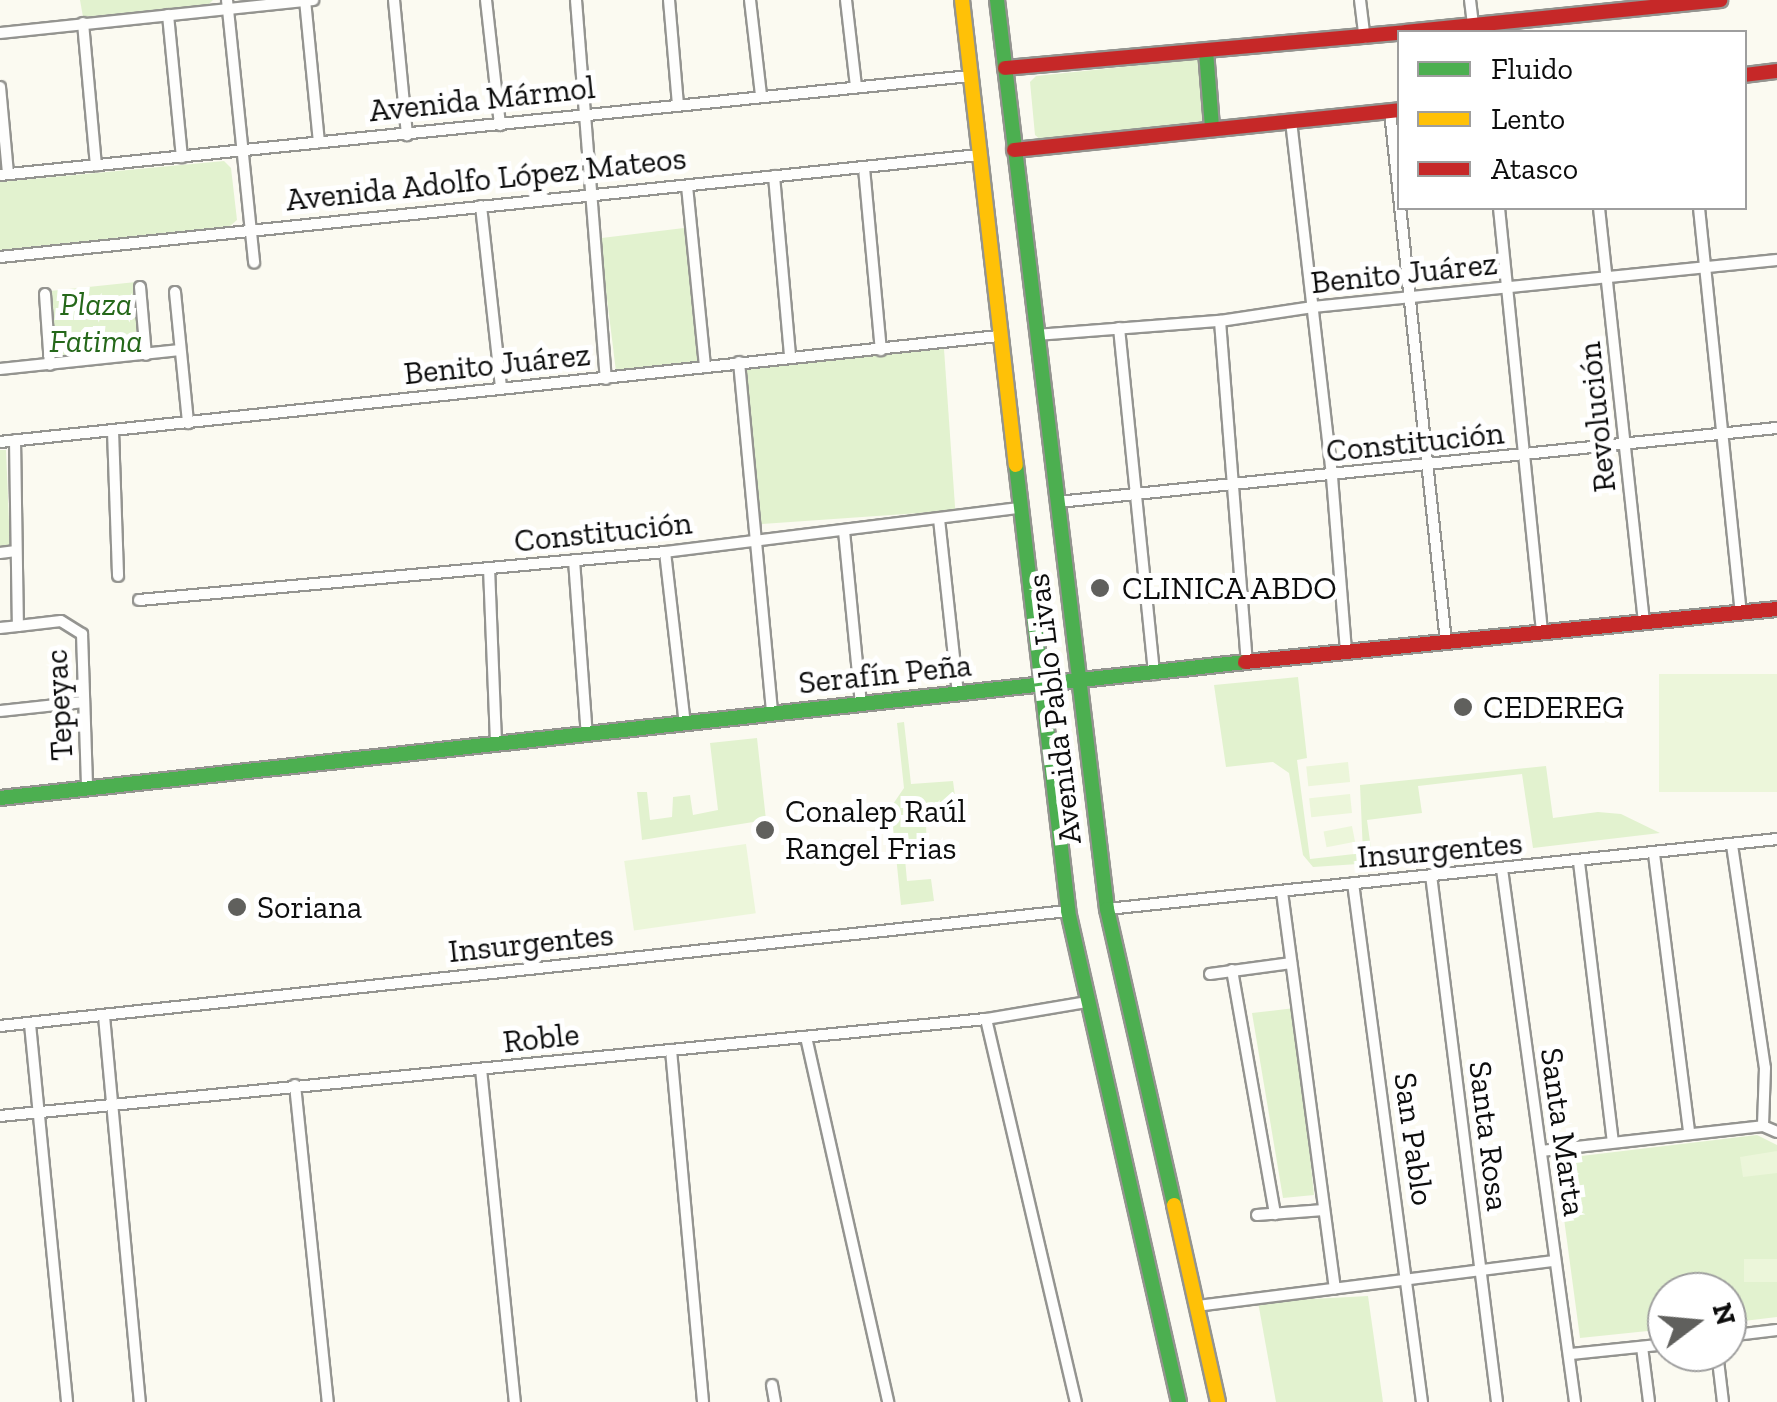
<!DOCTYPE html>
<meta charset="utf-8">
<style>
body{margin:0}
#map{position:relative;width:1777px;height:1402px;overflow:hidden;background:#fbfaf1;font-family:"Zilla Slab",serif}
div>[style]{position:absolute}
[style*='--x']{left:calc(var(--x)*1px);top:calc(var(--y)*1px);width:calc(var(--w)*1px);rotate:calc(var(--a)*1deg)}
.green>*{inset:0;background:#e2f2cf;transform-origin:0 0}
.pitch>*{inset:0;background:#ecf6da;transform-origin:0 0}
.roads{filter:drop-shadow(2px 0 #949490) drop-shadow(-2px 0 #949490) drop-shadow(0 2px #949490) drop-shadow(0 -2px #949490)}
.street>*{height:10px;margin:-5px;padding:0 5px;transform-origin:5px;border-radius:5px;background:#fefefd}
.fast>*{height:14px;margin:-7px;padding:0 7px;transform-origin:7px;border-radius:7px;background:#4caf50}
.slow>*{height:14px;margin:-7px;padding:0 7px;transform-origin:7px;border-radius:7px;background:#ffc107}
.jam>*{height:14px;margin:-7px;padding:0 7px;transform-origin:7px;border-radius:7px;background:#c62828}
.dots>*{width:28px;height:28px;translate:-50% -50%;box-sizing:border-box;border:5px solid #fff;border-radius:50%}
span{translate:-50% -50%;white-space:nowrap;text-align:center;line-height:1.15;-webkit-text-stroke:10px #fff;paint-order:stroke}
.street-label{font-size:32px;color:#0d0d0d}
.park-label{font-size:32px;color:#25681a;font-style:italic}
.poi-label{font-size:32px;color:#0d0d0d}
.left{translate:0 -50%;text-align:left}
.legend{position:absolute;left:1397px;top:30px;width:350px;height:180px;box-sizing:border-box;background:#fff;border:2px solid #9e9e9e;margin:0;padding:12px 18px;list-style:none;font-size:30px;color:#0d0d0d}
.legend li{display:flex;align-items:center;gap:20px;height:50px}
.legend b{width:50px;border:2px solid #9e9e9e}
.north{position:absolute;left:1647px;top:1272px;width:100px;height:100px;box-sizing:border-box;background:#fff;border:2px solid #9e9e9e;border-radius:50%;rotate:74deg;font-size:28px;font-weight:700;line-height:40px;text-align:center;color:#0d0d0d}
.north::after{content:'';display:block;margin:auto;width:35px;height:45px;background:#60605d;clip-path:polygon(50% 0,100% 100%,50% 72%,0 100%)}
</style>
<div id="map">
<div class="green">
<div style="clip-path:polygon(80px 0,213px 0,208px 5px,83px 17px)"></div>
<div style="clip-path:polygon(1199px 59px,1204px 66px,1208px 119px,1205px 123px,1042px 141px,1035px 135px,1030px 82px,1036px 76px)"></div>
<div style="clip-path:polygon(224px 161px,231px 168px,237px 220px,230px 226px,0 250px,0 182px)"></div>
<div style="left:684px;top:228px;width:135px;height:85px;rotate:83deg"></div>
<div style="left:136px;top:282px;width:74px;height:89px;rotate:84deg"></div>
<div style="left:944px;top:349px;width:162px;height:199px;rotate:86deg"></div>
<div style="clip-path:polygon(0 450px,6px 450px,10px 546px,0 546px)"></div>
<div style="clip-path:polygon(1298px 677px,1307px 758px,1297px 760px,1310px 859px,1363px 853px,1360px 785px,1546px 766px,1553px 818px,1598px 812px,1621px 814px,1660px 833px,1533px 848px,1522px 774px,1418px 786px,1422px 813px,1367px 820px,1373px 863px,1313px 867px,1303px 855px,1289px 773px,1273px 762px,1226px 767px,1214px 685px)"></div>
<div style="clip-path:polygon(904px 722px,911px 784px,953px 781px,958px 819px,926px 824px,927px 853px,905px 859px,907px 881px,931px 879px,934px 901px,901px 905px,891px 807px,904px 788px,897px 723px)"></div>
<div style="clip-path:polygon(757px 738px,766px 820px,642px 840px,637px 792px,647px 792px,650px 820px,672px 817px,673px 797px,690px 795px,693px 815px,718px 810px,710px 743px)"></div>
<div style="clip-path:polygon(1295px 1008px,1314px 1195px,1283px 1198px,1252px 1013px)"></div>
<div style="clip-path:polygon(1757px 1135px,1777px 1145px,1777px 1317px,1727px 1323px,1727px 1292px,1667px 1292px,1667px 1329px,1580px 1338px,1556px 1159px)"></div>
<div style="clip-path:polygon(1368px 1296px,1383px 1402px,1276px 1402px,1258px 1302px)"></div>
</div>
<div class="pitch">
<div style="left:1777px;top:674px;width:118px;height:118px;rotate:90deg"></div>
<div style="left:1348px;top:762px;width:20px;height:42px;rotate:84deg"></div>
<div style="left:1350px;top:794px;width:19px;height:41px;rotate:84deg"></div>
<div style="left:1352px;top:826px;width:16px;height:29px;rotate:79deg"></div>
<div style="left:746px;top:844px;width:70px;height:123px;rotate:82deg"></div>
<div style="clip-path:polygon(1777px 1151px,1777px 1173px,1743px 1177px,1740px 1157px)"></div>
<div style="left:1777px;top:1259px;width:23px;height:33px;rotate:90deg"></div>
</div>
<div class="roads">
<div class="street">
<div style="--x:227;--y:0;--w:264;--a:84.1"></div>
<div style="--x:305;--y:0;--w:143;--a:84.4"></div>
<div style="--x:394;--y:0;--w:136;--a:84.5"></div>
<div style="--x:486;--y:0;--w:126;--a:83.6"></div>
<div style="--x:576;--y:0;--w:380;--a:85.5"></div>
<div style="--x:669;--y:0;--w:106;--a:85.1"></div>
<div style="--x:750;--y:0;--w:96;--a:83.4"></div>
<div style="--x:846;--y:0;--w:88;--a:83.4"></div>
<div style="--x:1360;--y:0;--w:38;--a:83"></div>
<div style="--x:1470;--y:0;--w:32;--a:83"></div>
<div style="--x:168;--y:15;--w:143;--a:84.4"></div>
<div style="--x:83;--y:23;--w:143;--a:84.8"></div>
<div style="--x:0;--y:33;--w:315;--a:-6"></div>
<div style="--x:0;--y:87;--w:86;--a:84.7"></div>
<div style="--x:1390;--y:111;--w:534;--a:83.98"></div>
<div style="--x:1291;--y:121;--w:358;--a:83.4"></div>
<div style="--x:1332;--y:477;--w:176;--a:85.4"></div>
<div style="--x:864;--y:168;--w:183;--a:84.7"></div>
<div style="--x:0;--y:175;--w:975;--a:-5.83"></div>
<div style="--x:774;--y:176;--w:182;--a:84.9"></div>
<div style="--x:687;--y:186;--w:182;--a:84.3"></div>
<div style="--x:481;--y:206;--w:183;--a:83.7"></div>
<div style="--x:1499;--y:208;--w:424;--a:84.2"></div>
<div style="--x:1599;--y:208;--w:415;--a:83.8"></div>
<div style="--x:1699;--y:208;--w:407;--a:84.1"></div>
<div style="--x:0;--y:257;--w:983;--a:-5.95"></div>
<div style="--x:140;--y:287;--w:68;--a:85"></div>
<div style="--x:175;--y:292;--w:132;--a:84.3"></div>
<div style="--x:45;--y:294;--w:71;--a:86"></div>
<div style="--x:1220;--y:321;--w:343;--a:85.5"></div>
<div style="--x:1119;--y:328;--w:348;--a:84.2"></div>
<div style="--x:1036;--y:335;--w:185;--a:-4.4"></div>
<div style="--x:1220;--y:321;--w:94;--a:-8.6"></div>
<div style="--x:1313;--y:307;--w:466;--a:-5.8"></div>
<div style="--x:739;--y:362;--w:353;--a:84.6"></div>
<div style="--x:0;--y:369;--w:181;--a:-6"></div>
<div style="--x:113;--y:431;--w:145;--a:88"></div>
<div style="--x:15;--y:440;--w:186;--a:89.1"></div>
<div style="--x:18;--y:626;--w:43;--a:-6.6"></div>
<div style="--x:61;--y:621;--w:25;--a:32"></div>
<div style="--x:82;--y:634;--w:154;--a:88.1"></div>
<div style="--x:0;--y:442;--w:1004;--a:-6.06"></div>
<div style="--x:1058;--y:502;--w:723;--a:-5.88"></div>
<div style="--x:939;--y:519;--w:175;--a:83.8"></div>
<div style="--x:844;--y:531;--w:174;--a:84.4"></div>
<div style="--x:665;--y:552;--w:173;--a:83.4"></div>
<div style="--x:0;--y:553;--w:16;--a:-7"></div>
<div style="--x:574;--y:560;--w:175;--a:85.8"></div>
<div style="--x:489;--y:568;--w:176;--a:87.7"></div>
<div style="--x:139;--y:600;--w:528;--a:-5.21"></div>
<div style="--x:665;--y:552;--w:358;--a:-7.1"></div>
<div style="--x:0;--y:628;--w:18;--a:-6"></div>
<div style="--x:0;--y:711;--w:84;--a:-6.1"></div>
<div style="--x:1732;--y:845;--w:225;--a:81.6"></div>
<div style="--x:1765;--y:1068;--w:58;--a:92"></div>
<div style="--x:1654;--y:854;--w:280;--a:82.8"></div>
<div style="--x:1579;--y:862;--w:282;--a:83.1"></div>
<div style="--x:1502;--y:869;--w:538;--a:82.2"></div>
<div style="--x:1431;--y:875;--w:531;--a:82.86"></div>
<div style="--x:1353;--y:883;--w:524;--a:82.43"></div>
<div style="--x:1282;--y:892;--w:400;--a:82.4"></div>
<div style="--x:1107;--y:909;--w:674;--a:-5.96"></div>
<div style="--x:1232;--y:970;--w:248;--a:80"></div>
<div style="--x:1210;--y:974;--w:82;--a:-7.7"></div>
<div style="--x:104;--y:1016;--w:388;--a:84.7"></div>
<div style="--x:986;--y:1019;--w:393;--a:76.8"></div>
<div style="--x:30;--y:1024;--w:380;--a:84.4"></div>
<div style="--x:0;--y:1026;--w:1074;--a:-6.15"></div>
<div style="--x:806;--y:1037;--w:374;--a:77.3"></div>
<div style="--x:671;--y:1050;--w:353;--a:84.8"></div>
<div style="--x:481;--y:1069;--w:335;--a:84.2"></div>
<div style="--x:295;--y:1085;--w:319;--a:84.1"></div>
<div style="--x:0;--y:1116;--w:991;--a:-5.62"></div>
<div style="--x:986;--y:1019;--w:101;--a:-9.6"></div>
<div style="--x:1541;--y:1151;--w:223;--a:-6.4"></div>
<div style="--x:1763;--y:1126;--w:15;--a:23"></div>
<div style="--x:1257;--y:1215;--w:67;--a:-4.3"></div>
<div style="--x:1197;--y:1306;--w:361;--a:-7.2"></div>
<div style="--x:1727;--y:1336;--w:50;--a:-6.8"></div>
<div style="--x:1642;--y:1347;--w:55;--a:82.7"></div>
<div style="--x:1717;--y:1352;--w:50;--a:83.2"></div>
<div style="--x:1571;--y:1354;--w:97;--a:-5.9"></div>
<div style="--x:772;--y:1385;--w:17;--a:80"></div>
</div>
<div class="fast">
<div style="--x:997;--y:0;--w:916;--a:83.1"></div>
<div style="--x:1107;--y:909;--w:303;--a:77.2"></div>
<div style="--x:1206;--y:51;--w:77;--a:85.5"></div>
<div style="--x:1016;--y:465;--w:449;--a:83.3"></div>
<div style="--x:1068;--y:911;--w:503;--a:77.26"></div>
<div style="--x:0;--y:798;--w:1252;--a:-6.23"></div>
</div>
<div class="slow">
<div style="--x:962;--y:0;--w:468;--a:83.4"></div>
<div style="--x:1174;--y:1205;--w:202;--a:77.4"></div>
</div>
<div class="jam">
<div style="--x:1405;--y:32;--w:317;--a:-5.8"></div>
<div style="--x:1005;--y:68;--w:397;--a:-5.1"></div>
<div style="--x:1744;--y:75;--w:33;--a:-7"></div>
<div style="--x:1014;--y:150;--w:388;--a:-5.9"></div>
<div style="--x:1245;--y:662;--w:535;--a:-5.69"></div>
</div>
</div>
<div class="dots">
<div style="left:1100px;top:588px;background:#60605d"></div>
<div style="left:1463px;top:707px;background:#60605d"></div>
<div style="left:765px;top:830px;background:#60605d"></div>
<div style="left:237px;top:907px;background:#60605d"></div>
</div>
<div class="street-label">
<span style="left:482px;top:99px;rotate:-6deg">Avenida Mármol</span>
<span style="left:486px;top:179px;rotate:-6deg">Avenida Adolfo López Mateos</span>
<span style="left:1404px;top:273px;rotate:-6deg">Benito Juárez</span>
<span style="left:497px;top:364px;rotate:-6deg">Benito Juárez</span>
<span style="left:1597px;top:417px;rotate:-96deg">Revolución</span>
<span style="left:1415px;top:442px;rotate:-6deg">Constitución</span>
<span style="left:603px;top:532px;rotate:-6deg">Constitución</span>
<span style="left:885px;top:674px;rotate:-6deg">Serafín Peña</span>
<span style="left:59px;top:705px;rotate:-93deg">Tepeyac</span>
<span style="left:1054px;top:709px;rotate:-97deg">Avenida Pablo Livas</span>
<span style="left:1440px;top:850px;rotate:-5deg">Insurgentes</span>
<span style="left:531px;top:943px;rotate:-6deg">Insurgentes</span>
<span style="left:541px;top:1038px;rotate:-6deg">Roble</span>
<span style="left:1563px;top:1132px;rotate:82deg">Santa Marta</span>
<span style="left:1489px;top:1136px;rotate:83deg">Santa Rosa</span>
<span style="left:1414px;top:1139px;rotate:82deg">San Pablo</span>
</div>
<div class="park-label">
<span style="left:96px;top:323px">Plaza<br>Fatima</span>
</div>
<div class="poi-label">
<span class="left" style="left:1122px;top:588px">CLINICA ABDO</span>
<span class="left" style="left:1483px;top:707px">CEDEREG</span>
<span class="left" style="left:785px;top:830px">Conalep Raúl<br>Rangel Frias</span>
<span class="left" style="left:257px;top:907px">Soriana</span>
</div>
<ul class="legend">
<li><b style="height:12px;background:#4caf50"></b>Fluido</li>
<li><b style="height:12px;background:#ffc107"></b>Lento</li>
<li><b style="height:12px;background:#c62828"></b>Atasco</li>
</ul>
<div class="north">N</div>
</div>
